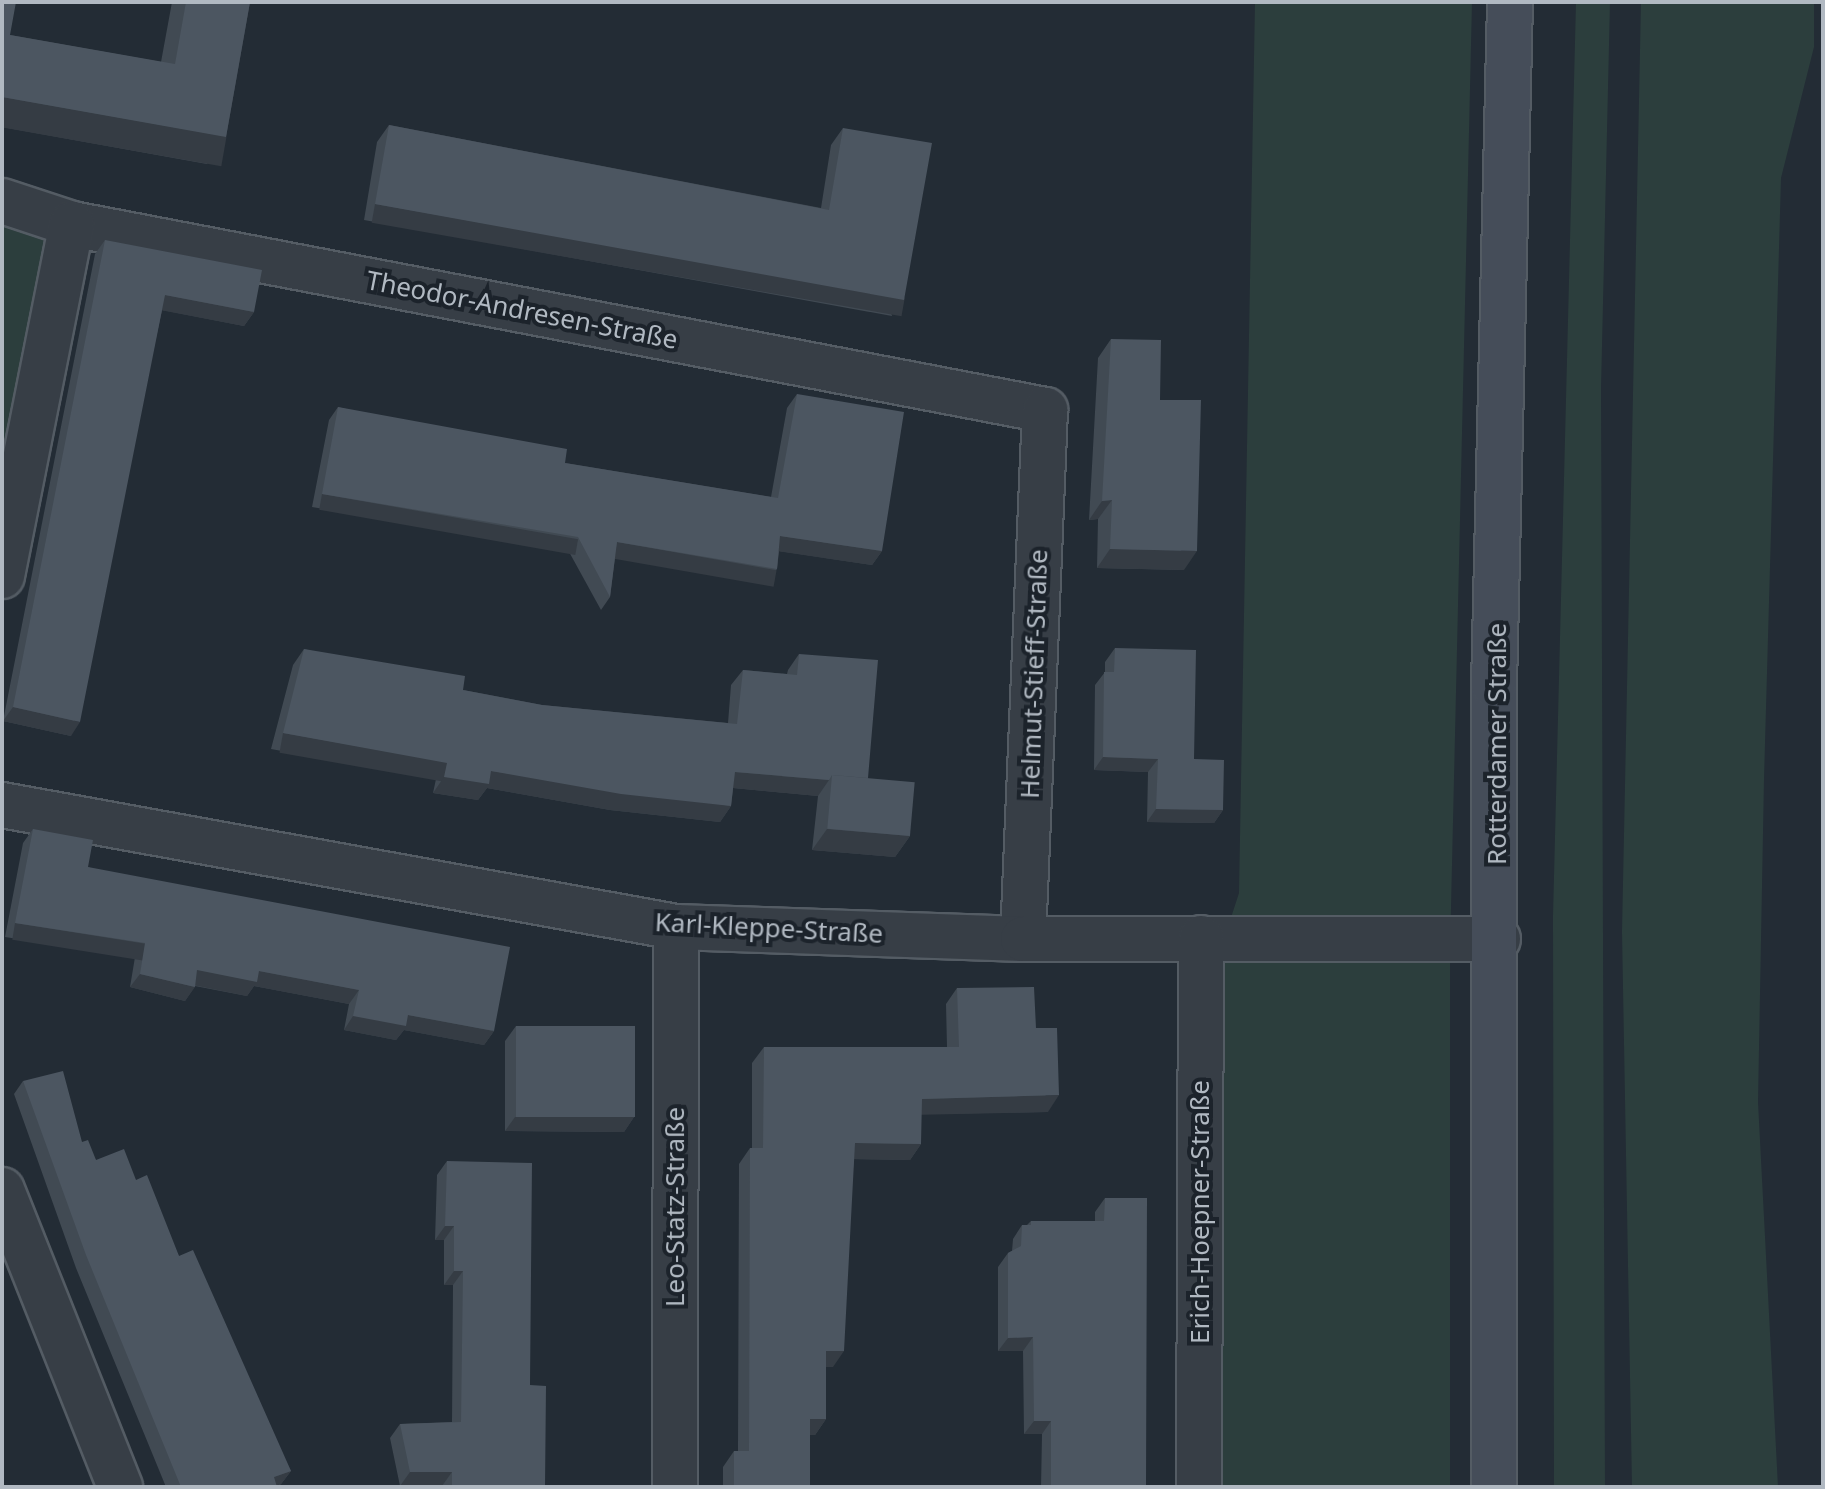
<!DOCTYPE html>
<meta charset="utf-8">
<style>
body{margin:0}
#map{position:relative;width:1825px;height:1489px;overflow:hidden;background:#232c35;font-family:"Noto Sans",sans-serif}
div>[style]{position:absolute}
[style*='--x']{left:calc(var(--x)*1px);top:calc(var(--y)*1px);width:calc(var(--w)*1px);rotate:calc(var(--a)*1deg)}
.green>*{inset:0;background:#2c3e3d}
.roads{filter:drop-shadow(2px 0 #545c64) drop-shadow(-2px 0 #545c64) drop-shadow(0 2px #545c64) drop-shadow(0 -2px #545c64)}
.street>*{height:44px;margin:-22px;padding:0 22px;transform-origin:22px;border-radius:22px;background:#373e46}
.secondary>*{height:44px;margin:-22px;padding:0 22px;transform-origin:22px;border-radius:22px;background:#454d59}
.wall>*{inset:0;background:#414a53}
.shaded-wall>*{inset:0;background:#353c44;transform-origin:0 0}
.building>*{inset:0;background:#4c5661;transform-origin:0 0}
span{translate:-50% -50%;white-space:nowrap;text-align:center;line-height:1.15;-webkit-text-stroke:8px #1c232b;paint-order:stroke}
.street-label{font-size:26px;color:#b1b9c2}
.frame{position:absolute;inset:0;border:4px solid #b1b9c2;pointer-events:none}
</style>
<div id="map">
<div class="green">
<div style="clip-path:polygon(1255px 2px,1472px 2px,1450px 951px,1450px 1487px,1212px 1487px,1212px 976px,1239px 893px)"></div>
<div style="clip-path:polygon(1576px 2px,1610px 2px,1601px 389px,1605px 1487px,1554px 1487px,1553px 916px)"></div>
<div style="clip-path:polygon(1641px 2px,1814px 2px,1814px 47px,1781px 178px,1764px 779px,1758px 1102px,1778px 1487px,1632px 1487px,1622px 932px)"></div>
<div style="clip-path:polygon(2px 222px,56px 238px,2px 510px)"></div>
</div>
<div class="roads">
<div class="street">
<div style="--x:2;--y:201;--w:74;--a:18.2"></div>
<div style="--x:72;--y:224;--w:991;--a:10.82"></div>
<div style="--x:1045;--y:410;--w:529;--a:92.38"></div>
<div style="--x:2;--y:576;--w:359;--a:-78.8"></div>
<div style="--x:2;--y:805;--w:685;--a:10.26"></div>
<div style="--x:676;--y:927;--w:347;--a:2"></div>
<div style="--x:1023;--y:939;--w:475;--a:0"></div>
<div style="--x:2;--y:1190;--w:320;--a:68.3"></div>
<div style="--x:675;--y:1487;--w:560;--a:-89.9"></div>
<div style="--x:1199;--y:1487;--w:549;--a:-89.79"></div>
</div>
<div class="secondary">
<div style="--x:1494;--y:1487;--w:801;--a:-90"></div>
<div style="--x:1494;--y:686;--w:684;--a:-88.66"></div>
</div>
</div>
<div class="wall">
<div style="clip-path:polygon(2px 2px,10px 35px,161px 62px,172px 2px,250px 2px,226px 137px,207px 164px,2px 127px)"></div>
<div style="clip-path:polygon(389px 125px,821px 208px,831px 145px,843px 128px,892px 316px,364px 220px,377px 142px)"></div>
<div style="clip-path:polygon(105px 240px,254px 312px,244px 326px,162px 310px,71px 736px,3px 721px,95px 254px)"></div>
<div style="clip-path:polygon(1111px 339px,1160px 400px,1184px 570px,1097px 568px,1098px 519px,1089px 520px,1098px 358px)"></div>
<div style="clip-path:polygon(797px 394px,882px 551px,872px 565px,779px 551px,777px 569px,767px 583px,615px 557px,610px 597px,601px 610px,568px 550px,312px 507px,329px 420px,338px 407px,565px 463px,771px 497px,787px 408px)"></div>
<div style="clip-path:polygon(1115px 648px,1194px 759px,1223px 810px,1214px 823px,1147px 822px,1148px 772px,1094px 770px,1095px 685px,1105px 672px,1105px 662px)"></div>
<div style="clip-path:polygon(304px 649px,463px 690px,542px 705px,728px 723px,731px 685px,743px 670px,787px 674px,788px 670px,799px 654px,868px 778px,910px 836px,895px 857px,812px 850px,818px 796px,733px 788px,731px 806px,720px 822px,610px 810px,487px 788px,478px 800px,433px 793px,436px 779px,271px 749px,293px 665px)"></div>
<div style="clip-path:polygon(33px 829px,88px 867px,494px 1031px,484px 1045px,404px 1030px,396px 1040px,344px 1030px,349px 1004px,254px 986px,247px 996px,195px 986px,185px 1001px,130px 987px,135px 957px,5px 937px,23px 843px)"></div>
<div style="clip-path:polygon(957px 988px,1036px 1028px,1048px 1112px,921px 1114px,921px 1144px,910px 1160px,854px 1159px,833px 1367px,826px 1367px,826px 1419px,815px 1435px,810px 1435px,810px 1487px,723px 1487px,723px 1467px,734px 1451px,738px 1451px,739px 1164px,750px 1148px,752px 1148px,752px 1063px,764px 1047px,947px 1047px,946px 1004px)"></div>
<div style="clip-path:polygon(516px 1026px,634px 1117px,624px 1132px,505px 1131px,505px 1041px)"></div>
<div style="clip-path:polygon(23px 1081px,82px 1142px,96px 1160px,136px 1180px,179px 1256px,291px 1471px,281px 1484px,277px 1487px,166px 1487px,76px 1268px,14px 1094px)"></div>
<div style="clip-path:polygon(447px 1161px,530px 1385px,545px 1487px,400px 1486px,390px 1438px,400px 1424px,452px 1422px,453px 1285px,444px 1285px,444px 1240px,435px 1240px,437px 1175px)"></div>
<div style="clip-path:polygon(1105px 1198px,1146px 1487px,1041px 1487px,1042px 1434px,1024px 1434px,1023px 1351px,998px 1351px,998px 1267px,1008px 1253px,1012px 1251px,1013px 1239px,1022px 1225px,1027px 1225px,1031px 1221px,1095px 1221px,1095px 1212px)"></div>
</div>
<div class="shaded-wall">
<div style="left:2px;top:97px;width:228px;height:30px;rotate:10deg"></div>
<div style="left:375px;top:204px;width:538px;height:19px;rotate:10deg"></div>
<div style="clip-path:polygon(165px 295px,254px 312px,244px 326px,155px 309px)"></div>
<div style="left:322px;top:494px;width:260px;height:16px;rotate:10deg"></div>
<div style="clip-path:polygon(1112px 500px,1098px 519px,1089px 520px,1102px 501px)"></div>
<div style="clip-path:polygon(780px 536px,882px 551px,872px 565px,770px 550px)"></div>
<div style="left:617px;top:542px;width:162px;height:17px;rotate:10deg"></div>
<div style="clip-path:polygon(1110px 549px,1197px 551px,1184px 570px,1097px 568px)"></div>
<div style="clip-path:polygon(13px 707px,80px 722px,71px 736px,3px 721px)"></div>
<div style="left:283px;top:733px;width:167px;height:20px;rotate:10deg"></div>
<div style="clip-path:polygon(1103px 757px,1158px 759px,1148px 772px,1094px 770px)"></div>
<div style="clip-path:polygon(491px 771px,731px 806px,720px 822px,610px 810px,487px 788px,478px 800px,433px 793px,444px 777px)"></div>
<div style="clip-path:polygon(735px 772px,829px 780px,818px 796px,723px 787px)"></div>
<div style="clip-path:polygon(1156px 809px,1223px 810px,1214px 823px,1147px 822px)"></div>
<div style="clip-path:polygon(827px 829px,910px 836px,895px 857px,812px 850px)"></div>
<div style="left:15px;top:923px;width:132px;height:17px;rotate:9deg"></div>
<div style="clip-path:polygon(197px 970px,259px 971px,359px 990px,349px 1004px,254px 986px,247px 996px,188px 984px)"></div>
<div style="clip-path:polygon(140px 974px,195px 987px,185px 1001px,130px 987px)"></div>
<div style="clip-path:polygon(408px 1015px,494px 1031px,484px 1045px,404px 1030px,396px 1040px,344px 1030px,353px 1016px)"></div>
<div style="clip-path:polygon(1059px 1095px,1048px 1112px,910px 1115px,922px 1099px)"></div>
<div style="clip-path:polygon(515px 1117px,634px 1117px,624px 1132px,505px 1131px)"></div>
<div style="clip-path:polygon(855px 1143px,921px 1144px,910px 1160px,844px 1159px)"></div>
<div style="clip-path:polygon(445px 1226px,454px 1226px,444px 1240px,435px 1240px)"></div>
<div style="clip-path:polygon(454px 1271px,463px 1271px,453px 1285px,444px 1285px)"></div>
<div style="clip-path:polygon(1033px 1337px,1023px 1351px,998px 1351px,1008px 1338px)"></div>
<div style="clip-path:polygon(826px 1351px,844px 1351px,833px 1367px,815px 1367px)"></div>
<div style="clip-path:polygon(810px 1419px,826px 1419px,815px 1435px,799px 1435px)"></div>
<div style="clip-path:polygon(1034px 1421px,1051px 1421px,1042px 1434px,1024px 1434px)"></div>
<div style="clip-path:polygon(291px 1471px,281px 1484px,274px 1487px,274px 1477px)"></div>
<div style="clip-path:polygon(410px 1472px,452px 1472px,442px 1486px,400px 1486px)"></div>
</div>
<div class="building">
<div style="clip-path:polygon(2px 2px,16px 2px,10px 35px,175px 64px,186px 2px,250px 2px,226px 137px,2px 97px)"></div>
<div style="clip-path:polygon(389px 125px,829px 210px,843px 128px,932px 143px,904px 300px,375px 204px)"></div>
<div style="clip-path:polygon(105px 240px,262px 270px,254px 312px,165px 295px,80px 722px,13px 707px)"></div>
<div style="clip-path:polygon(1111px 339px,1161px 340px,1160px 400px,1201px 400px,1197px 551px,1110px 549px,1112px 500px,1102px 501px)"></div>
<div style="clip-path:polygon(797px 394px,904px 412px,882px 551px,780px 536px,777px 569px,617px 542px,610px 597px,578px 537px,322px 494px,338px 407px,567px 449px,565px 463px,778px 498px)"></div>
<div style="clip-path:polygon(1115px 648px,1196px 650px,1194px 759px,1224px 760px,1223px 810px,1156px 809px,1158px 759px,1103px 757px,1104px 672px,1114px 672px)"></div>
<div style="clip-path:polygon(304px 649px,465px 676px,463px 690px,542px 705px,737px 724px,743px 670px,797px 675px,799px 654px,878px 660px,868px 778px,832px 775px,829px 780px,735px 772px,731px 806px,621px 794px,491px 771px,489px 784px,444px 777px,447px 763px,283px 733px)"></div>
<div style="left:832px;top:775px;width:83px;height:54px;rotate:5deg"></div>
<div style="clip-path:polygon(33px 829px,93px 840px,88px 867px,510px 947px,494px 1031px,408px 1015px,406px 1026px,353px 1016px,359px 990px,259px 971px,257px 982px,197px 970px,195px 987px,140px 974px,145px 943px,15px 923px)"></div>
<div style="clip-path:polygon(1034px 987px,1036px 1028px,1057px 1028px,1059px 1095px,922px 1099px,921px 1144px,855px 1143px,844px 1351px,826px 1351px,826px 1419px,810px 1419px,810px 1487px,734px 1487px,734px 1451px,749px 1451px,750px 1148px,763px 1148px,764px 1047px,959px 1047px,957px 988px)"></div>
<div style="left:516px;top:1026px;width:119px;height:91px"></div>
<div style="clip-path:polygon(63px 1071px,82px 1142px,88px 1140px,96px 1160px,124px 1149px,136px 1180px,147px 1175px,179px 1256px,193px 1250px,291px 1471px,274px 1477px,277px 1487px,181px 1487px,86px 1255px,23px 1081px)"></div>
<div style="clip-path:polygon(447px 1161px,532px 1163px,530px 1385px,546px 1386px,545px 1487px,452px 1487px,452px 1472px,410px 1472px,400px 1424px,461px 1422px,463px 1271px,454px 1271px,454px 1226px,445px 1226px)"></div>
<div style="clip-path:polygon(1105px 1198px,1147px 1198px,1146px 1487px,1051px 1487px,1051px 1421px,1034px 1421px,1033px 1337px,1008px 1338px,1008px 1253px,1021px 1246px,1022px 1225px,1031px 1225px,1031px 1221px,1104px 1221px)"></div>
</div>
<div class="street-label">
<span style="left:522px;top:310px;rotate:11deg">Theodor-Andresen-Straße</span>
<span style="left:1034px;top:674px;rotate:-88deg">Helmut-Stieff-Straße</span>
<span style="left:1497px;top:744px;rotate:-90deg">Rotterdamer Straße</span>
<span style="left:769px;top:928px;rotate:3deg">Karl-Kleppe-Straße</span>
<span style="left:675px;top:1207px;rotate:-90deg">Leo-Statz-Straße</span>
<span style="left:1200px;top:1212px;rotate:-90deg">Erich-Hoepner-Straße</span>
</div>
<div class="frame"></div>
</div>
